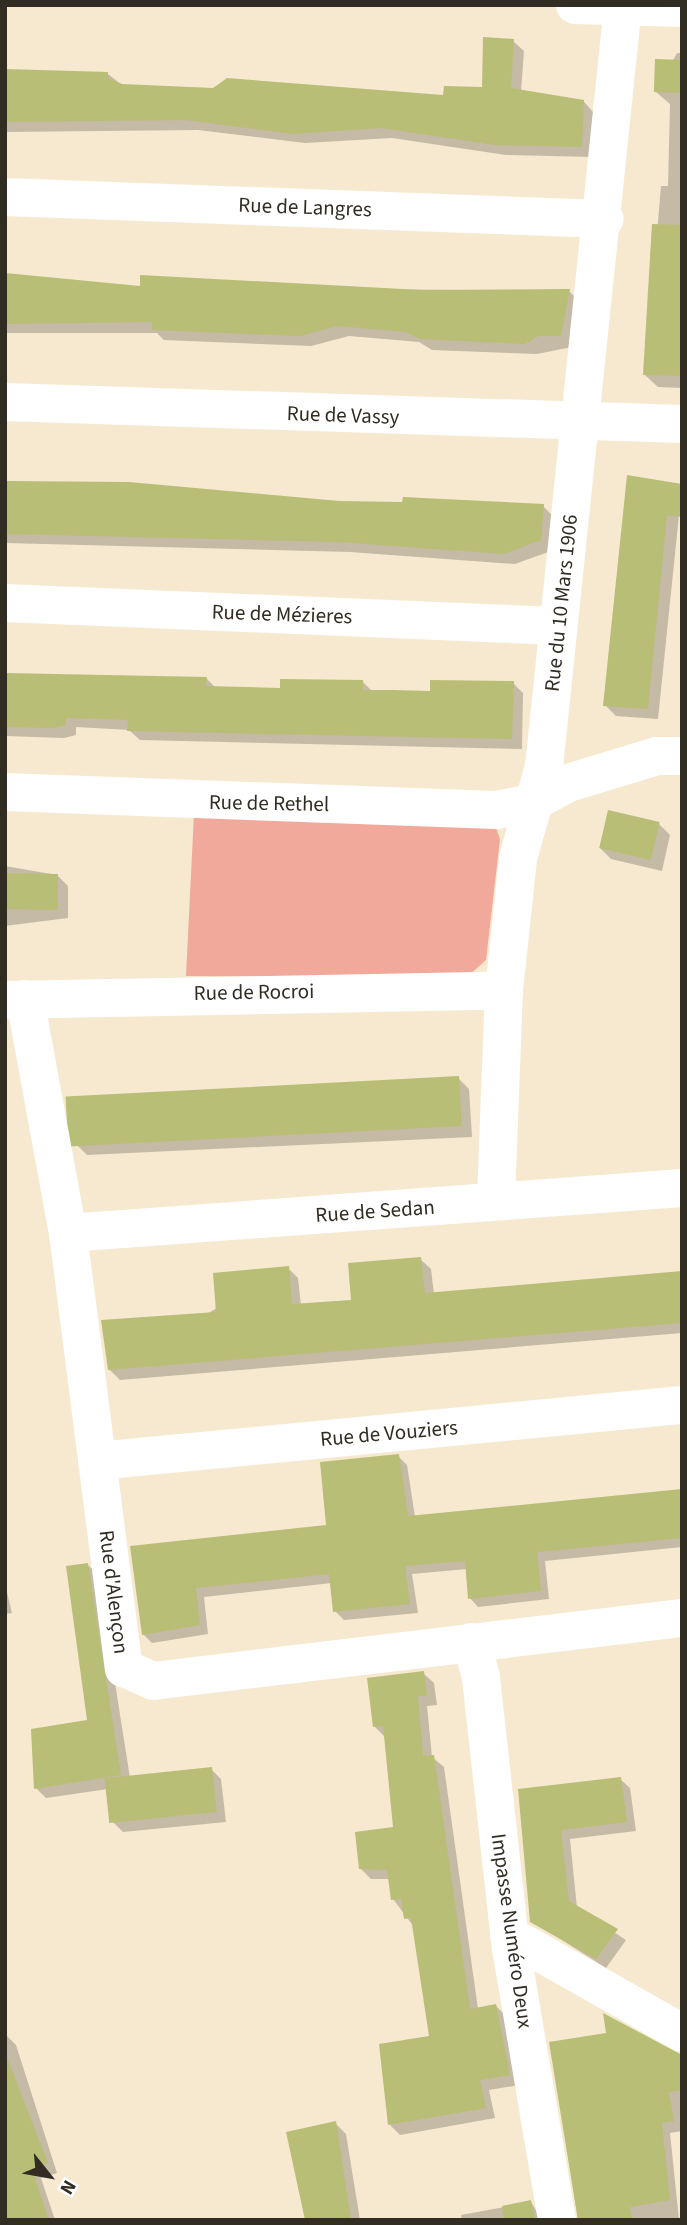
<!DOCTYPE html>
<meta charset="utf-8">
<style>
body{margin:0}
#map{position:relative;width:687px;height:2225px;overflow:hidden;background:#f6e9cf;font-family:"Source Sans 3",sans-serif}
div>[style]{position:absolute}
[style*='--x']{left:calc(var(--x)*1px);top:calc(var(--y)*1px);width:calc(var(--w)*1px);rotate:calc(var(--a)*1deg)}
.green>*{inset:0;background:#f1a99c}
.shadow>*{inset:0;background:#0003}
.building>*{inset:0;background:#b8be75;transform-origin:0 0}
.minor>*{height:38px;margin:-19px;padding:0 19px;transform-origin:19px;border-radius:19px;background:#fff}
span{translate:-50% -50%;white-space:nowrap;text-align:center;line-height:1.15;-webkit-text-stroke:5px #fff;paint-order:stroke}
.street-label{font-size:21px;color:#322d23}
.frame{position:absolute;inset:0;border:7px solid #322d23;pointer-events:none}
.north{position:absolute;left:14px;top:2141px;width:70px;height:70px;-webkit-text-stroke:5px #fff;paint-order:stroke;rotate:121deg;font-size:19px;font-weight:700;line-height:28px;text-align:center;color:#322d23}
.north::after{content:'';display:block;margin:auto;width:24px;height:32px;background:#322d23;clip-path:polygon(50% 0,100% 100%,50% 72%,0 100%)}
</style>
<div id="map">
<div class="green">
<div style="clip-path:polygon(194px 813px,495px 825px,500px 839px,486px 960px,467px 977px,186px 976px)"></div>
</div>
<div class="shadow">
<div style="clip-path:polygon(513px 41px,524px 51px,521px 92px,584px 102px,594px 113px,592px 157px,506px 155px,392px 138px,305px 143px,198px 130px,5px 132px,5px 71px,108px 74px,122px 85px,444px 97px,484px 89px)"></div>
<div style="clip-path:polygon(677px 53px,682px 53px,682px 388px,658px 387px,645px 375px,661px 186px,668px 186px,670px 104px,656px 92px)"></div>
<div style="clip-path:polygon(5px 277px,142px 287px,569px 291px,580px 302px,572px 347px,537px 354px,432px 350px,419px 342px,349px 336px,311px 346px,164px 340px,157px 333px,5px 333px)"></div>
<div style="clip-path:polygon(629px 477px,682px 486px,658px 719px,616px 716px,605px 705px)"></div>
<div style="clip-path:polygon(5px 481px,339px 503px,543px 506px,554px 517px,551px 551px,515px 564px,350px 552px,5px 543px)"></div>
<div style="clip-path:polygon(5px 675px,207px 679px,216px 688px,282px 690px,363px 682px,373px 692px,431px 693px,513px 683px,523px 693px,522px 749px,140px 740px,129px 730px,76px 727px,76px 735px,64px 738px,5px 736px)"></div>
<div style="clip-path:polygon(659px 824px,670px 835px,662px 871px,611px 859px,600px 848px)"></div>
<div style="clip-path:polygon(5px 866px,57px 875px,68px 886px,68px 918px,5px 926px)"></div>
<div style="clip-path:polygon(458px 1078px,469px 1089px,472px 1137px,87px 1155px,76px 1144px)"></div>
<div style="clip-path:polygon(420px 1259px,431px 1269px,434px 1294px,682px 1273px,682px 1333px,120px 1380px,109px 1369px,288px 1268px,298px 1278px,301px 1306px,353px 1301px)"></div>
<div style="clip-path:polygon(398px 1456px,407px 1465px,415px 1517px,682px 1491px,682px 1547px,545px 1561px,549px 1599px,478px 1607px,470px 1598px,467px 1569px,412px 1574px,418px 1613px,344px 1620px,335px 1611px,332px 1583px,204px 1597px,208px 1634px,152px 1643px,143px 1634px,132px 1547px,327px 1527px)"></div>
<div style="clip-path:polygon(88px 1565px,98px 1575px,130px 1778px,211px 1769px,221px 1779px,226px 1822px,123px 1832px,113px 1822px,108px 1789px,46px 1798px,36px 1788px,89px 1722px)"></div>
<div style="clip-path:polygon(5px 1584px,12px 1613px,5px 1614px)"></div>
<div style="clip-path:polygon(423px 1673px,434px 1683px,437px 1705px,427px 1706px,432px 1757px,444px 1767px,478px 2009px,496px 2006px,506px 2016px,520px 2085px,489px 2090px,495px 2118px,400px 2135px,390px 2125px,431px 2038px,414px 1927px,393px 1899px,390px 1879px,371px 1879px,360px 1868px,395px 1829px,386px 1738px,375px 1727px)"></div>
<div style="clip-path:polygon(620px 1779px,630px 1788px,636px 1831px,570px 1839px,577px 1908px,626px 1940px,606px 1968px,532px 1921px,520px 1790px)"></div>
<div style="clip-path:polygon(6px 2035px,16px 2045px,57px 2173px,41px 2178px,55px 2220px,5px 2220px)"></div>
<div style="clip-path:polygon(551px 2043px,682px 2056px,682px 2131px,670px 2133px,679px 2220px,578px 2220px)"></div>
<div style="clip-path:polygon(335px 2123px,346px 2134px,360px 2220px,307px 2220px)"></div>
<div style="clip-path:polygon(531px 2202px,542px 2220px,462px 2220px,461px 2215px)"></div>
</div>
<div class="building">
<div style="clip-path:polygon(483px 37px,514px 39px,511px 88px,584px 100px,582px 147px,495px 145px,381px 128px,293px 134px,186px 120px,5px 122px,5px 69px,108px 72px,108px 78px,122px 84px,213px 88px,227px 78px,443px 95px,444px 86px,482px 87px)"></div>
<div style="left:655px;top:59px;width:27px;height:33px;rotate:2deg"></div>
<div style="clip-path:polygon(652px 224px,682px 225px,682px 376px,643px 375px)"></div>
<div style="clip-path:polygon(5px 273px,140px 286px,140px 275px,421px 290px,570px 289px,561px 336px,538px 336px,525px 344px,420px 339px,406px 332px,337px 326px,300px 336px,152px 330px,152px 322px,5px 324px)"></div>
<div style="clip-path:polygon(627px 475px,682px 484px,682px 517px,667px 515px,648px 709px,603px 706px)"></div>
<div style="clip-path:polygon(5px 481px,129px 482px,339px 501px,402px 502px,403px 497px,544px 504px,541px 540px,504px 554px,338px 542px,5px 534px)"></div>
<div style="clip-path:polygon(5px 673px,207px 677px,206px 686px,280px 688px,280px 679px,363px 680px,363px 690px,393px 690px,430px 691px,430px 680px,514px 681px,512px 739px,127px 731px,128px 720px,66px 718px,66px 725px,53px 728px,5px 727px)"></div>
<div style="left:608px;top:810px;width:53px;height:39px;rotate:13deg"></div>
<div style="left:5px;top:873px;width:53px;height:36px;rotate:1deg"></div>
<div style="left:459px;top:1076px;width:50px;height:394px;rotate:87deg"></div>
<div style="clip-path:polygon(421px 1257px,425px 1293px,682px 1271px,682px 1323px,108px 1370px,101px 1320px,216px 1312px,213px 1273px,289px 1266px,292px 1304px,351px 1300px,348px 1263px)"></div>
<div style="clip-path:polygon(399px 1454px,408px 1516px,682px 1489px,682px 1538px,537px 1552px,541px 1591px,468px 1599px,465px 1561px,405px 1566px,410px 1604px,333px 1612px,329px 1574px,196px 1588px,200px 1625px,142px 1635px,130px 1546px,326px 1525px,320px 1462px)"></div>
<div style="clip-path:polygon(88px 1563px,121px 1775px,34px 1789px,31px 1729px,87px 1720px,66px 1566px)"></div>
<div style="clip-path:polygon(424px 1671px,427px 1696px,418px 1696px,423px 1756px,434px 1755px,470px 2009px,496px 2004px,510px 2075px,480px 2080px,486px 2108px,388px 2125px,379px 2044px,429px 2036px,411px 1918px,404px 1919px,401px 1899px,391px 1900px,387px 1870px,359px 1869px,355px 1832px,393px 1827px,383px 1726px,373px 1727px,367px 1678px)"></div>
<div style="left:212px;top:1767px;width:45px;height:108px;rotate:84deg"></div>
<div style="clip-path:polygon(621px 1777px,627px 1822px,561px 1830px,569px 1901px,618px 1929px,596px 1959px,530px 1922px,518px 1789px)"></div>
<div style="clip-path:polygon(603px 2013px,682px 2055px,682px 2090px,669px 2092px,674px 2121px,662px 2123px,670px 2200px,630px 2207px,632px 2220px,578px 2220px,549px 2042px,606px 2033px)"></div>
<div style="clip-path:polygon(5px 2052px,48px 2163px,32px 2169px,49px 2220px,5px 2220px)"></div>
<div style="clip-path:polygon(336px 2121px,351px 2220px,305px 2220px,286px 2132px)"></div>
<div style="clip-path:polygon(531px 2200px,535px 2220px,504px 2220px,502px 2206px)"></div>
</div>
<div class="minor">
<div style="--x:575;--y:5;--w:107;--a:1.6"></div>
<div style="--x:5;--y:197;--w:600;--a:2.1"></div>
<div style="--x:5;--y:402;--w:677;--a:1.86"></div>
<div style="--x:5;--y:603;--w:553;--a:2.38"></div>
<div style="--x:5;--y:792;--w:491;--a:2.1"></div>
<div style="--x:496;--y:810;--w:37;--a:-11"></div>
<div style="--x:532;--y:803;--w:41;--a:-29.1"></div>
<div style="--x:568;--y:783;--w:93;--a:-16.9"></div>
<div style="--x:657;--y:756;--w:25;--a:0"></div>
<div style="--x:25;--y:999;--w:238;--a:79.6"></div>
<div style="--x:68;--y:1233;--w:439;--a:82.7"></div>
<div style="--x:124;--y:1668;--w:32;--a:24"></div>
<div style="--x:153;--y:1681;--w:533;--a:-6.79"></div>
<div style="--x:5;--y:1000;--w:499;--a:-1.1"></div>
<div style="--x:496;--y:1198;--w:208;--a:-87.8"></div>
<div style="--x:504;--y:990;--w:133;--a:-83.9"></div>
<div style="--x:518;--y:858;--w:95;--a:-74.1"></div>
<div style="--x:544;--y:767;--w:766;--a:-84.08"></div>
<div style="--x:68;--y:1233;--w:616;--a:-4.19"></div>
<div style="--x:97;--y:1461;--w:588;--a:-5.47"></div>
<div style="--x:471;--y:1642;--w:37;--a:74"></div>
<div style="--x:481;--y:1678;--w:272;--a:83.7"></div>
<div style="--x:511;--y:1948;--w:276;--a:80.4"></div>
<div style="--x:509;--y:1935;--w:199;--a:29.5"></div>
</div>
<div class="street-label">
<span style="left:305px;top:207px;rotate:2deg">Rue de Langres</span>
<span style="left:343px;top:415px;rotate:2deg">Rue de Vassy</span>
<span style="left:561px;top:603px;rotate:-84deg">Rue du 10 Mars 1906</span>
<span style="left:282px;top:614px;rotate:2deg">Rue de Mézieres</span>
<span style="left:269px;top:803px;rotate:1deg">Rue de Rethel</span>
<span style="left:254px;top:992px;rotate:-1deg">Rue de Rocroi</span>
<span style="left:375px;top:1211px;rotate:-4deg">Rue de Sedan</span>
<span style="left:389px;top:1433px;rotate:-5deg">Rue de Vouziers</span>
<span style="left:114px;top:1592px;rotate:83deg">Rue d'Alençon</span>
<span style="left:512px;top:1931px;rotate:82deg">Impasse Numéro Deux</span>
</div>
<div class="frame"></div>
<div class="north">N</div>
</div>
